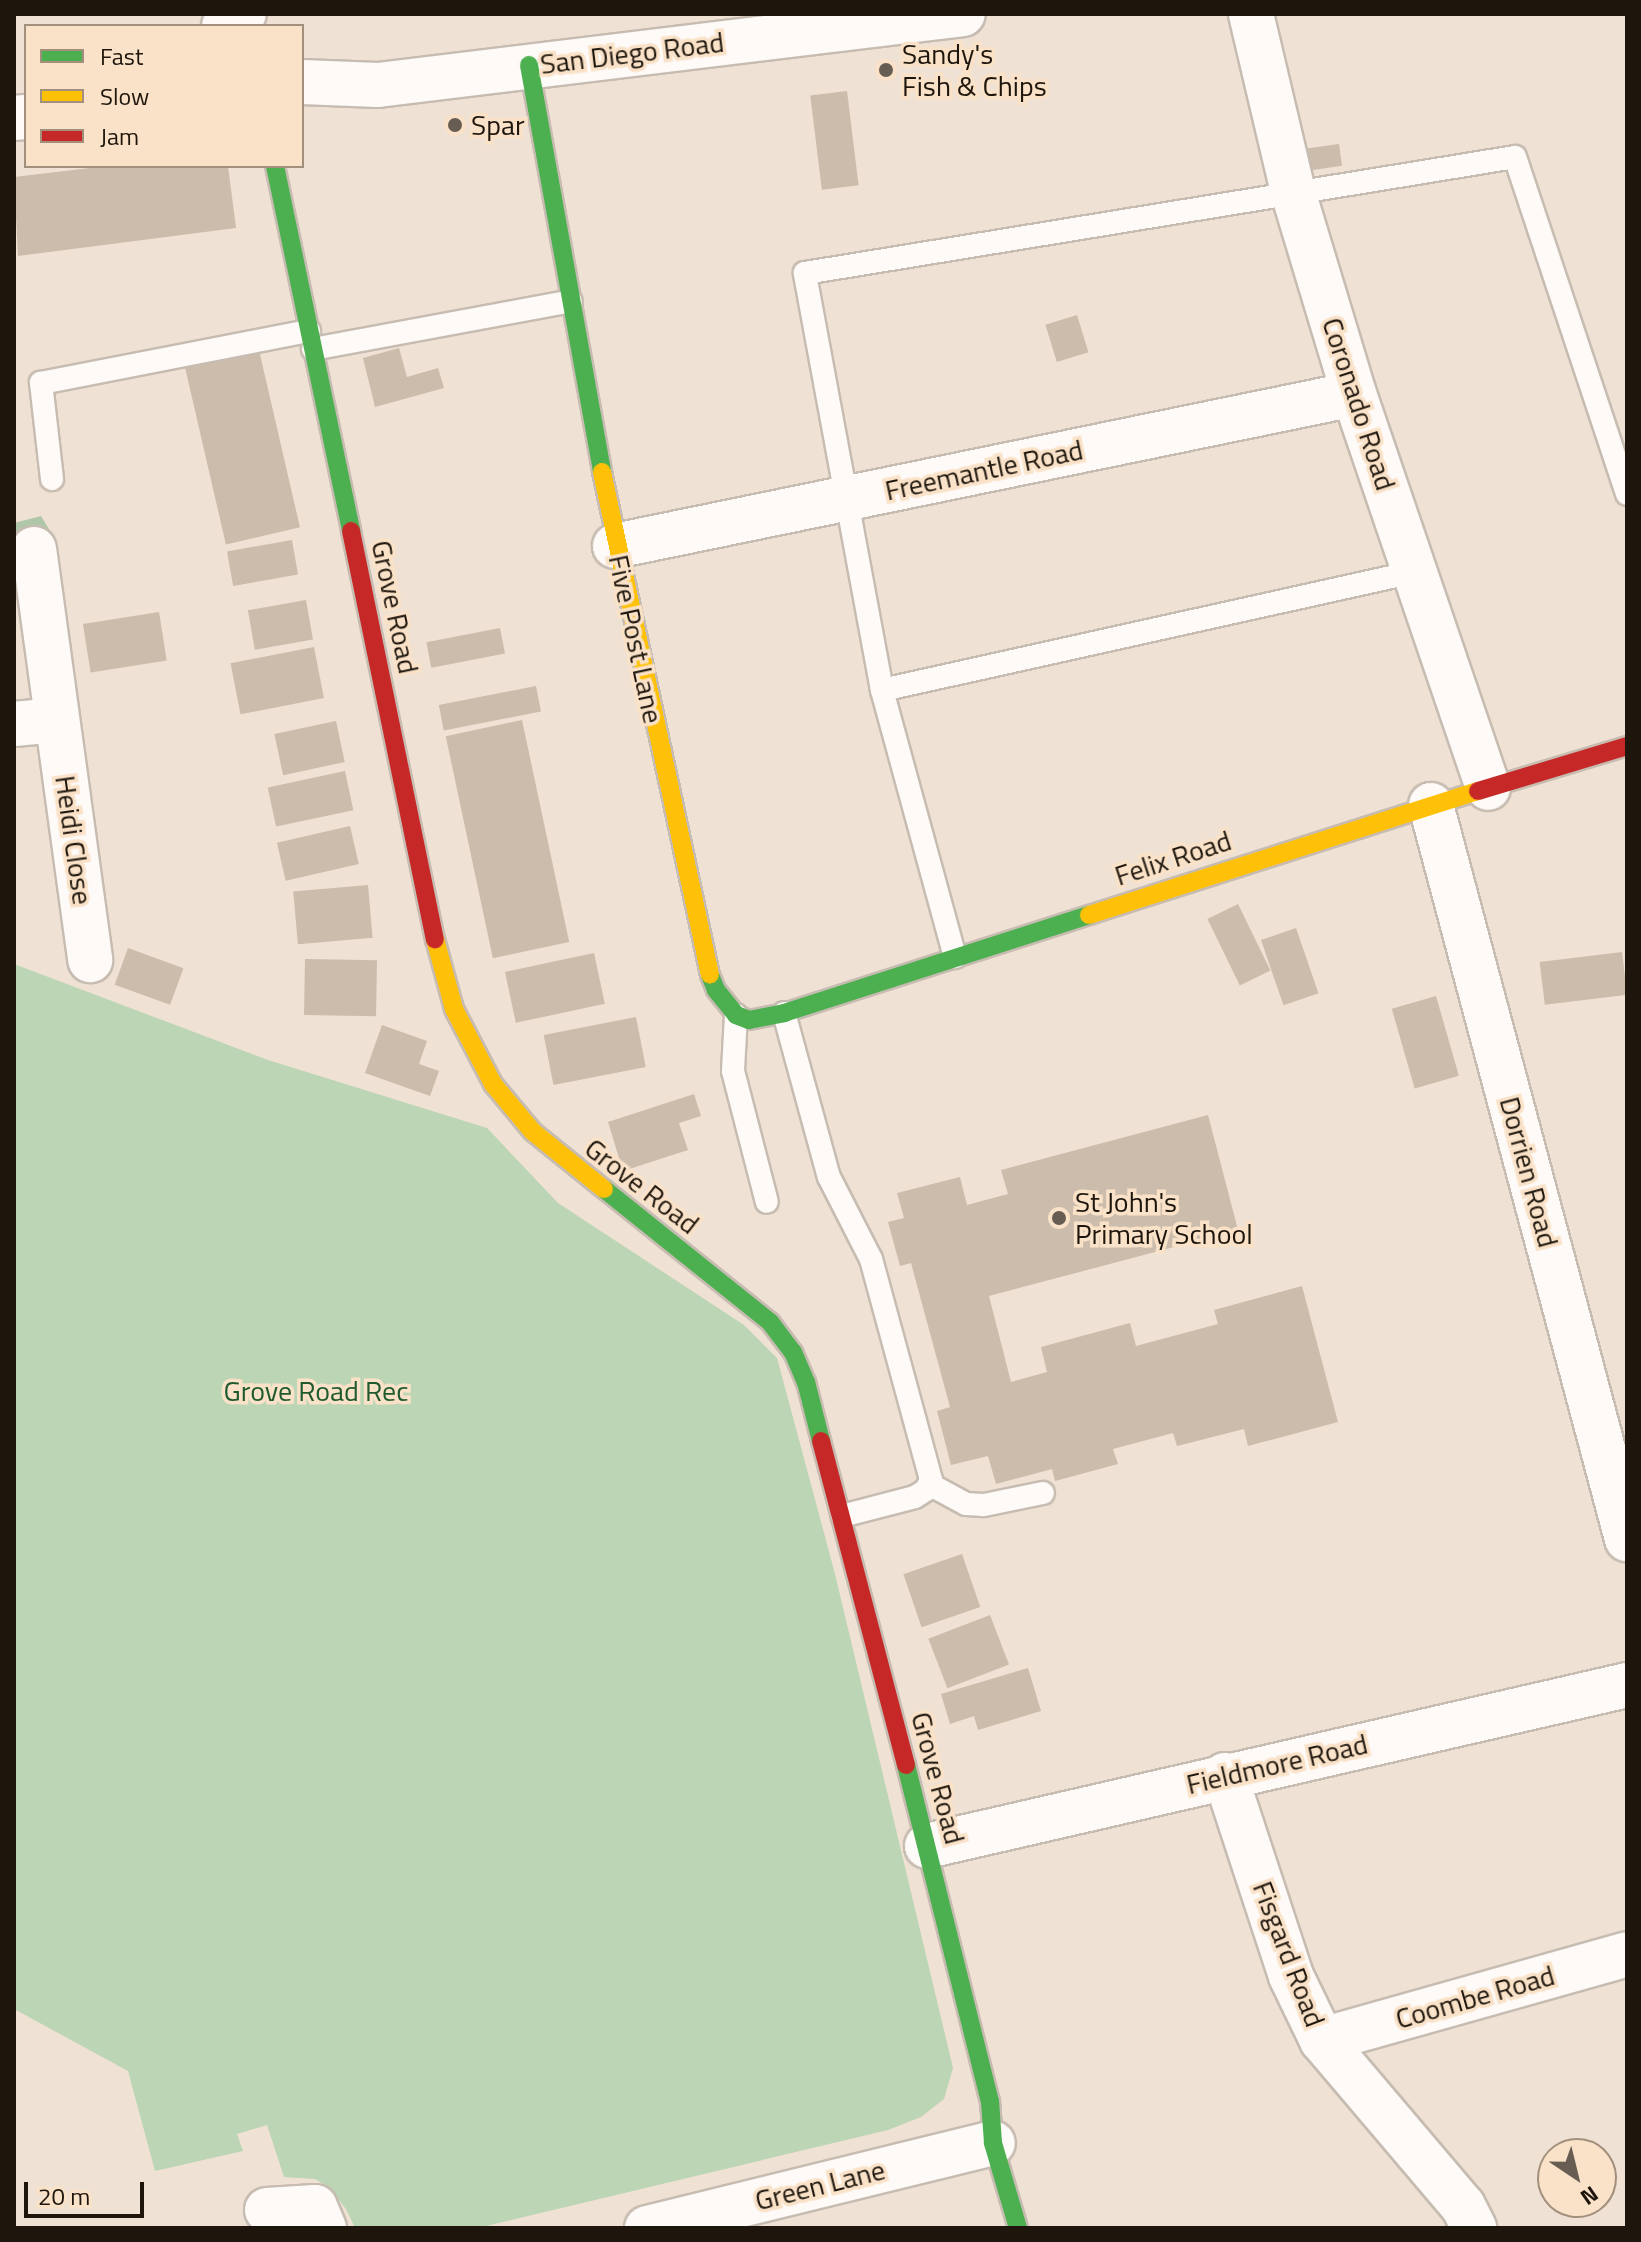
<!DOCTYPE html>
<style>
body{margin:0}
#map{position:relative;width:1641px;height:2242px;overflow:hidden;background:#efe1d3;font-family:"Titillium Web",sans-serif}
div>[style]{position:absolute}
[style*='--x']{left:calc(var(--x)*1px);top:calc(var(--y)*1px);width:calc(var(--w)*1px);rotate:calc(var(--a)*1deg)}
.green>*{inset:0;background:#bcd5b5}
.forest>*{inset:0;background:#afc7a8}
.building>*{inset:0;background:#cbbcac;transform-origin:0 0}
.roads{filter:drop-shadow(2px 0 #c7bcb1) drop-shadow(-2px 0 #c7bcb1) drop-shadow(0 2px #c7bcb1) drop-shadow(0 -2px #c7bcb1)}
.lane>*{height:22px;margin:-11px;padding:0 11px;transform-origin:11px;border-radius:11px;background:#fdfaf8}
.street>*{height:44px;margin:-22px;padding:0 22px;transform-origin:22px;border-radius:22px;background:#fdfaf8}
.fast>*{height:18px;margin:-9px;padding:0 9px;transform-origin:9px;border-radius:9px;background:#4caf50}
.slow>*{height:18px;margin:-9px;padding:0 9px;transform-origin:9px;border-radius:9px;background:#ffc107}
.jam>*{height:18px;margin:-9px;padding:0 9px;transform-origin:9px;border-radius:9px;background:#c62828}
.dots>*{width:22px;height:22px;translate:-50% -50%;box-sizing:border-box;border:4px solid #fae2c8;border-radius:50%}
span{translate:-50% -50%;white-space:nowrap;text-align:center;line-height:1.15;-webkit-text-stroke:7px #fae2c8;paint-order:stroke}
.street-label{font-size:28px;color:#1e160d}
.poi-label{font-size:28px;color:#1e160d}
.left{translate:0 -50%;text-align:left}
.park-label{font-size:28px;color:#1e5a2e}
.frame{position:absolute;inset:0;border:16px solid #1e160d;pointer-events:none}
.legend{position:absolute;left:24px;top:24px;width:280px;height:144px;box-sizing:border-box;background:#fae2c8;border:2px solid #a2907d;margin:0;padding:10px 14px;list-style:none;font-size:24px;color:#1e160d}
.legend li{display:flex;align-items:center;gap:16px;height:40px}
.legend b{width:40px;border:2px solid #a2907d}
.north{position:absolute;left:1537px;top:2138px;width:80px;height:80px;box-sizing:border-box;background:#fae2c8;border:2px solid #a2907d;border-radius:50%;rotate:145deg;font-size:22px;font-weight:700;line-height:32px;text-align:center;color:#1e160d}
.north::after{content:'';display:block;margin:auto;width:28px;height:36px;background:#675d52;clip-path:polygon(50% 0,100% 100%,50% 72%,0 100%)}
.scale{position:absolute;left:24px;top:2182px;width:120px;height:36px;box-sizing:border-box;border:4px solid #1e160d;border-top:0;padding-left:10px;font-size:24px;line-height:28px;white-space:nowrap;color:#1e160d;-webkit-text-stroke:6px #fae2c8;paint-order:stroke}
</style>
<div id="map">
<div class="green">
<div style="clip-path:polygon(14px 964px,268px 1060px,487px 1128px,558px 1203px,744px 1325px,777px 1358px,835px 1574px,953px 2068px,944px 2099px,921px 2117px,888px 2130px,478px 2228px,355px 2228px,346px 2209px,327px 2186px,315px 2179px,284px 2177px,267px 2125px,237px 2134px,243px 2151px,155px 2171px,128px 2071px,14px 2009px)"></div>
</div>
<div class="forest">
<div style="clip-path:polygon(41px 516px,50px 531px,14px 549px,14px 523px)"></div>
</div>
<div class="building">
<div style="left:847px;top:91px;width:95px;height:37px;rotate:83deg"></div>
<div style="left:1339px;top:144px;width:22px;height:33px;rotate:82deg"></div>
<div style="clip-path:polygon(107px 166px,228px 166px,236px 228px,18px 256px,14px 177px)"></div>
<div style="left:1077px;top:315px;width:39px;height:33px;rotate:73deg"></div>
<div style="clip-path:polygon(399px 348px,407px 377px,438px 368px,444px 388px,375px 407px,363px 358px)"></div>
<div style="left:259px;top:350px;width:182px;height:76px;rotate:77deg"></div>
<div style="left:292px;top:540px;width:35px;height:66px;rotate:80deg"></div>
<div style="left:306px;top:600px;width:40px;height:59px;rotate:80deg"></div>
<div style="left:159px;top:612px;width:49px;height:77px;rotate:81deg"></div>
<div style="left:500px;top:628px;width:26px;height:75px;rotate:79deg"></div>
<div style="left:314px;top:647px;width:52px;height:85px;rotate:79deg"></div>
<div style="left:536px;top:686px;width:26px;height:99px;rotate:79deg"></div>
<div style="left:522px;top:720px;width:227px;height:78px;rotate:78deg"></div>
<div style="left:336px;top:721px;width:42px;height:63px;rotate:78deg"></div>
<div style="left:345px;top:771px;width:40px;height:79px;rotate:78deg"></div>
<div style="left:350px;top:826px;width:39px;height:75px;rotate:77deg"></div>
<div style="left:368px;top:885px;width:53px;height:75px;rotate:85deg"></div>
<div style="left:1238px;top:904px;width:74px;height:34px;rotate:64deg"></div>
<div style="left:1296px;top:928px;width:69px;height:37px;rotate:71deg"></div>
<div style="left:128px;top:948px;width:59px;height:39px;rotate:20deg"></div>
<div style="left:1622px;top:952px;width:43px;height:83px;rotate:83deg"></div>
<div style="left:594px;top:953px;width:52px;height:91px;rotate:78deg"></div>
<div style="left:305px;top:959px;width:72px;height:56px;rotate:1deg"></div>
<div style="left:1436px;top:996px;width:83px;height:46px;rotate:74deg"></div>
<div style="left:636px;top:1017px;width:51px;height:94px;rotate:79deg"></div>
<div style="clip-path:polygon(382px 1025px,427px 1041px,419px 1064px,439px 1071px,430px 1096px,365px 1073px)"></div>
<div style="clip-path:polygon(694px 1094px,701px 1116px,679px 1123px,688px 1150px,623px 1171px,608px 1122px)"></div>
<div style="clip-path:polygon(1208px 1115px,1238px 1230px,989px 1296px,1011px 1382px,1047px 1372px,1041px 1347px,1130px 1323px,1136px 1346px,1218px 1324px,1214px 1310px,1302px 1286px,1338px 1422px,1248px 1446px,1244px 1429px,1177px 1446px,1173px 1433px,1113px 1449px,1118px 1464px,1055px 1481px,1052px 1469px,996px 1484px,988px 1456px,951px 1465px,937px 1411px,950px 1407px,911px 1263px,900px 1266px,888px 1222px,904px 1218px,897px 1193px,960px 1177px,967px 1205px,1008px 1194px,1001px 1170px)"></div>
<div style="left:962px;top:1554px;width:56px;height:62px;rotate:71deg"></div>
<div style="left:990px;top:1615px;width:53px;height:66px;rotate:69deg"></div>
<div style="clip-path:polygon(1028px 1668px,1041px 1711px,978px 1730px,974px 1716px,950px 1724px,941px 1694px)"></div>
</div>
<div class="roads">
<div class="lane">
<div style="--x:313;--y:349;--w:262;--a:-10.5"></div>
<div style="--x:52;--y:479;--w:97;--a:-96.5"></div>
<div style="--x:41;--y:383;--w:273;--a:-11"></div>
<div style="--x:882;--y:690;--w:545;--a:-12.51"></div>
<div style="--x:955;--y:957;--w:277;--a:-105.3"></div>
<div style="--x:882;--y:690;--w:424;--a:-100.5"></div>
<div style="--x:805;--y:273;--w:719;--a:-9.28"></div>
<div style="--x:1515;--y:157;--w:355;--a:71.6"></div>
<div style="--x:784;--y:1013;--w:170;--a:74.7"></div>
<div style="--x:829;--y:1177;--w:92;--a:62.9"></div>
<div style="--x:871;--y:1259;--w:229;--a:74.8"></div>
<div style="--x:931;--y:1480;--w:11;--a:117"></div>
<div style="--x:926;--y:1490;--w:13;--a:148"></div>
<div style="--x:915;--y:1497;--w:75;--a:165.4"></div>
<div style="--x:736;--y:1015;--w:56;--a:93.1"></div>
<div style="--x:733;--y:1071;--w:135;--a:75.5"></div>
<div style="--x:929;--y:1484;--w:42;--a:28.4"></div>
<div style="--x:966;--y:1504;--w:18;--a:3"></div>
<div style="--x:984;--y:1505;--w:60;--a:-11.5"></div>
</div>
<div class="street">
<div style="--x:1251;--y:14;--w:183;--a:76.7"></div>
<div style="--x:1293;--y:192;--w:211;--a:73.2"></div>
<div style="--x:1354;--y:394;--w:416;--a:71.2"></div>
<div style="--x:224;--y:26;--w:23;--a:-31"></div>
<div style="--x:302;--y:82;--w:76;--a:2.3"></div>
<div style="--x:378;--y:85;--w:589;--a:-6.92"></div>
<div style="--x:14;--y:118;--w:12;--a:-5"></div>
<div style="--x:615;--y:546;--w:754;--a:-11.62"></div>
<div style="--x:34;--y:549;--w:415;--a:82.2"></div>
<div style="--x:14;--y:724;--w:43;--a:-5.3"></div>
<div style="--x:1431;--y:805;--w:760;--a:75.05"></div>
<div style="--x:1225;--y:1775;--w:212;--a:71.8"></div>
<div style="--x:1291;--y:1976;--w:71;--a:64.2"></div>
<div style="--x:1322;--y:2040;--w:218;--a:49.7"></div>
<div style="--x:1463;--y:2206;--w:25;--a:63"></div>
<div style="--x:927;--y:1846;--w:718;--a:-12.95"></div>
<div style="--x:1322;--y:2040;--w:317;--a:-15.7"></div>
<div style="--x:267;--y:2210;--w:48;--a:-3.6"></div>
<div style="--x:315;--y:2207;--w:23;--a:67"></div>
<div style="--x:647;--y:2228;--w:356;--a:-13.8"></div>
</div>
<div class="fast">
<div style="--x:529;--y:65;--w:413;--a:79.8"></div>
<div style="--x:275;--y:166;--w:373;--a:78.2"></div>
<div style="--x:710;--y:975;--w:16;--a:68"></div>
<div style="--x:716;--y:990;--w:32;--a:51"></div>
<div style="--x:736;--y:1015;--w:14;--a:21"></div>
<div style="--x:749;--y:1020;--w:36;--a:-11"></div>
<div style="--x:784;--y:1013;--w:320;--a:-17.8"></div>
<div style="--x:604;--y:1189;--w:213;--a:38.7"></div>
<div style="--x:770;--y:1322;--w:38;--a:53"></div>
<div style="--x:793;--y:1352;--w:33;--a:67"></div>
<div style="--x:806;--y:1382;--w:61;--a:75.7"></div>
<div style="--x:906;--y:1765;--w:346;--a:76"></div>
<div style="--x:990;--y:2101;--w:42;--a:85.9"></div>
<div style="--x:993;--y:2143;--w:89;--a:73.6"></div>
</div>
<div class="slow">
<div style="--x:602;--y:472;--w:514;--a:77.88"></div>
<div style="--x:1089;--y:915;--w:408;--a:-17.7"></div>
<div style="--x:435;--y:939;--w:73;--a:74.8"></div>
<div style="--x:454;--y:1009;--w:85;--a:62.5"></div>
<div style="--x:493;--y:1084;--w:62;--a:50.2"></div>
<div style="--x:533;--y:1132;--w:91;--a:38.8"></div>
</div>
<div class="jam">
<div style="--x:351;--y:531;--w:417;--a:78.4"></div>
<div style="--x:1478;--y:791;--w:156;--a:-16.8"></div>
<div style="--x:821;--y:1441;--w:335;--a:75.3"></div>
</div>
</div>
<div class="dots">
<div style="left:886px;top:70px;background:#675d52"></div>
<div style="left:455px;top:125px;background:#675d52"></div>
<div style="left:1059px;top:1218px;background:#675d52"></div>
</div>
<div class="street-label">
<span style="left:632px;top:53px;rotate:-7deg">San Diego Road</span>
<span style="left:1359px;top:404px;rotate:72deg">Coronado Road</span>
<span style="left:984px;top:470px;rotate:-12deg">Freemantle Road</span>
<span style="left:395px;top:607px;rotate:78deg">Grove Road</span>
<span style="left:636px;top:639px;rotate:78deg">Five Post Lane</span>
<span style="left:74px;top:840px;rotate:82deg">Heidi Close</span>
<span style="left:1173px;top:858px;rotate:-18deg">Felix Road</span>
<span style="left:1529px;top:1172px;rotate:75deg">Dorrien Road</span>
<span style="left:642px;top:1186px;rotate:38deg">Grove Road</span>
<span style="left:1277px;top:1764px;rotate:-13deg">Fieldmore Road</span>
<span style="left:938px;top:1778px;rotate:75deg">Grove Road</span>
<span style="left:1289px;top:1954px;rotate:69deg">Fisgard Road</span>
<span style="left:1475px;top:1997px;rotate:-16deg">Coombe Road</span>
<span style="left:820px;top:2185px;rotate:-14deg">Green Lane</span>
</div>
<div class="poi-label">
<span class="left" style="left:902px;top:70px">Sandy's<br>Fish &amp; Chips</span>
<span class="left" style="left:471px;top:125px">Spar</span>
<span class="left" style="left:1075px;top:1218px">St John's<br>Primary School</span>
</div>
<div class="park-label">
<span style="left:316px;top:1391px">Grove Road Rec</span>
</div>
<div class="frame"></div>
<ul class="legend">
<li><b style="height:10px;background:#4caf50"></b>Fast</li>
<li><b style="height:10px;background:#ffc107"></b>Slow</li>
<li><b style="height:10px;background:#c62828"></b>Jam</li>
</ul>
<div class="north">N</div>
<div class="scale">20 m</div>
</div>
